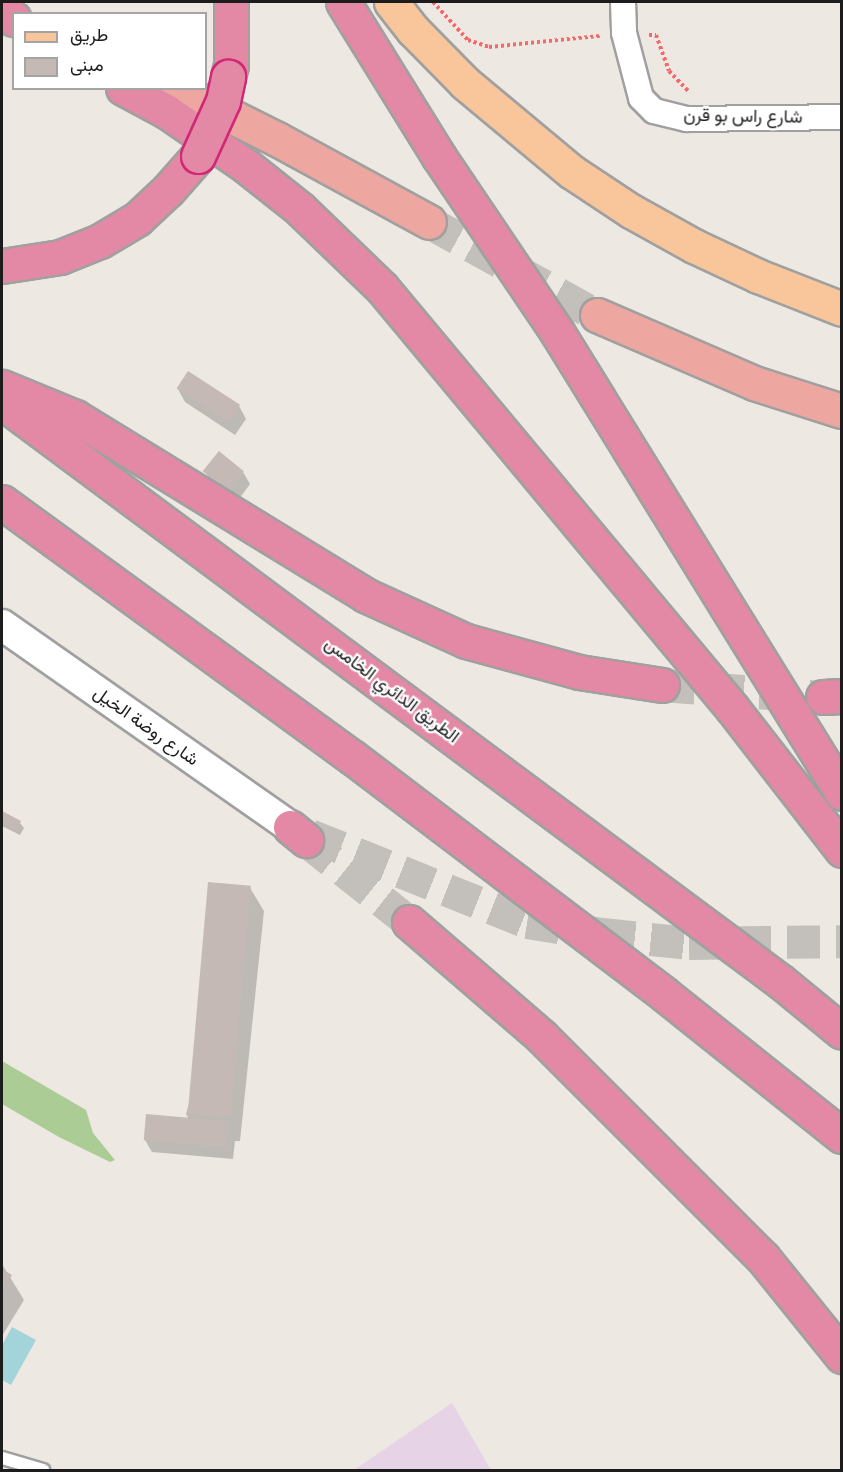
<!DOCTYPE html>
<meta charset="utf-8">
<style>
body{margin:0}
#map{position:relative;width:843px;height:1472px;overflow:hidden;background:#ede8e1;font-family:"Roboto Condensed",Vazirmatn,sans-serif}
div>[style]{position:absolute}
[style*='--x']{left:calc(var(--x)*1px);top:calc(var(--y)*1px);width:calc(var(--w)*1px);rotate:calc(var(--a)*1deg)}
.industrial>*{inset:0;background:#e6d3e5}
.forest>*{inset:0;background:#accc96}
.water>*{inset:0;background:#a2d4da}
.shadow>*{inset:0;background:#0003}
.building>*{inset:0;background:#c4b9b5;transform-origin:0 0}
.primary-tunnel>*{height:33px;margin-top:-16.5px;transform-origin:0;background:repeating-linear-gradient(90deg,#c3bfba 0 33px,transparent 0 49px)}
.trunk-tunnel>*{height:33px;margin-top:-16.5px;transform-origin:0;background:repeating-linear-gradient(90deg,#c3bfba 0 33px,transparent 0 49px)}
.motorway-tunnel>*{height:33px;margin-top:-16.5px;transform-origin:0;background:repeating-linear-gradient(90deg,#c3bfba 0 33px,transparent 0 49px)}
.path>*{height:4px;margin-top:-2px;transform-origin:0;background:repeating-linear-gradient(90deg,#f6696b 0 3px,transparent 0 6px)}
.roads{filter:drop-shadow(2px 0 #a0a0a0) drop-shadow(-2px 0 #a0a0a0) drop-shadow(0 2px #a0a0a0) drop-shadow(0 -2px #a0a0a0)}
.service>*{height:12px;margin:-6px;padding:0 6px;transform-origin:6px;border-radius:6px;background:#fff}
.minor>*{height:24px;margin:-12px;padding:0 12px;transform-origin:12px;border-radius:12px;background:#fff}
.tertiary>*{height:30px;margin:-15px;padding:0 15px;transform-origin:15px;border-radius:15px;background:#fff}
.primary>*{height:33px;margin:-16.5px;padding:0 16.5px;transform-origin:16.5px;border-radius:16.5px;background:#f9c59a}
.trunk>*{height:33px;margin:-16.5px;padding:0 16.5px;transform-origin:16.5px;border-radius:16.5px;background:#eea7a0}
.motorway>*{height:33px;margin:-16.5px;padding:0 16.5px;transform-origin:16.5px;border-radius:16.5px;background:#e489a5}
.bridges{filter:drop-shadow(2px 0 #d22776) drop-shadow(-2px 0 #d22776) drop-shadow(0 2px #d22776) drop-shadow(0 -2px #d22776)}
.motorway-bridge>*{height:33px;margin:-16.5px;padding:0 16.5px;transform-origin:16.5px;border-radius:16.5px;background:#e489a5}
span{translate:-50% -50%;white-space:nowrap;text-align:center;line-height:1.15;-webkit-text-stroke:4.5px #fff;paint-order:stroke}
.street-label{font-size:18px;color:#1c1c1c}
.frame{position:absolute;inset:0;border:3px solid #1c1c1c;pointer-events:none}
.legend{position:absolute;left:12px;top:12px;width:195px;height:78px;box-sizing:border-box;background:#fff;border:2px solid #a4a4a4;margin:0;padding:8px 10px;list-style:none;font-size:18px;color:#1c1c1c}
.legend li{display:flex;align-items:center;gap:12px;height:30px}
.legend b{width:30px;border:2px solid #a4a4a4}
</style>
<div id="map">
<div class="industrial">
<div style="clip-path:polygon(452px 1403px,491px 1470px,354px 1470px)"></div>
</div>
<div class="forest">
<div style="clip-path:polygon(2px 1061px,86px 1110px,93px 1133px,115px 1160px,110px 1162px,59px 1137px,2px 1104px)"></div>
</div>
<div class="water">
<div style="clip-path:polygon(12px 1327px,36px 1340px,11px 1385px,2px 1380px,2px 1345px)"></div>
</div>
<div class="shadow">
<div style="clip-path:polygon(189px 373px,239px 406px,246px 419px,235px 435px,185px 402px,178px 389px)"></div>
<div style="clip-path:polygon(205px 471px,243px 472px,250px 484px,237px 502px,212px 483px)"></div>
<div style="clip-path:polygon(2px 812px,20px 823px,24px 828px,20px 835px,2px 826px)"></div>
<div style="clip-path:polygon(250px 888px,264px 911px,240px 1141px,235px 1141px,233px 1159px,152px 1152px,145px 1140px,189px 1119px,186px 1114px)"></div>
<div style="clip-path:polygon(2px 1264px,24px 1300px,2px 1336px)"></div>
</div>
<div class="building">
<div style="left:188px;top:371px;width:62px;height:21px;rotate:33deg"></div>
<div style="left:219px;top:451px;width:32px;height:26px;rotate:39deg"></div>
<div style="clip-path:polygon(2px 811px,21px 821px,17px 831px,2px 823px)"></div>
<div style="left:208px;top:882px;width:43px;height:233px;rotate:5deg"></div>
<div style="left:146px;top:1114px;width:83px;height:26px;rotate:5deg"></div>
<div style="clip-path:polygon(2px 1269px,12px 1275px,2px 1292px)"></div>
</div>
<div class="primary-tunnel">
<div style="--x:310;--y:835;--w:234;--a:21.8"></div>
<div style="--x:527;--y:922;--w:76;--a:9.1"></div>
<div style="--x:602;--y:934;--w:87;--a:5.9"></div>
<div style="--x:689;--y:943;--w:153;--a:-0.7"></div>
</div>
<div class="trunk-tunnel">
<div style="--x:429;--y:222;--w:192;--a:29"></div>
</div>
<div class="motorway-tunnel">
<div style="--x:662;--y:685;--w:161;--a:4.3"></div>
<div style="--x:306;--y:840;--w:132;--a:38.5"></div>
</div>
<div class="path">
<div style="--x:433;--y:2;--w:52;--a:47.4"></div>
<div style="--x:468;--y:40;--w:22;--a:18"></div>
<div style="--x:489;--y:47;--w:112;--a:-5.7"></div>
<div style="--x:649;--y:35;--w:7;--a:0"></div>
<div style="--x:656;--y:35;--w:38;--a:70"></div>
<div style="--x:669;--y:71;--w:30;--a:46"></div>
</div>
<div class="roads">
<div class="service">
<div style="--x:2;--y:1458;--w:43;--a:16.3"></div>
</div>
<div class="minor">
<div style="--x:623;--y:2;--w:31;--a:88"></div>
<div style="--x:624;--y:33;--w:67;--a:75.3"></div>
<div style="--x:641;--y:98;--w:18;--a:45"></div>
<div style="--x:654;--y:111;--w:34;--a:14"></div>
<div style="--x:687;--y:119;--w:155;--a:-0.7"></div>
</div>
<div class="tertiary">
<div style="--x:2;--y:625;--w:352;--a:35"></div>
</div>
<div class="primary">
<div style="--x:391;--y:2;--w:36;--a:52"></div>
<div style="--x:413;--y:30;--w:74;--a:45.5"></div>
<div style="--x:465;--y:83;--w:139;--a:39.8"></div>
<div style="--x:572;--y:172;--w:71;--a:33.5"></div>
<div style="--x:631;--y:211;--w:72;--a:29.1"></div>
<div style="--x:694;--y:246;--w:71;--a:25.1"></div>
<div style="--x:758;--y:276;--w:90;--a:21.4"></div>
</div>
<div class="trunk">
<div style="--x:175;--y:88;--w:114;--a:26.6"></div>
<div style="--x:277;--y:139;--w:173;--a:28.6"></div>
<div style="--x:597;--y:315;--w:171;--a:23.4"></div>
<div style="--x:754;--y:383;--w:92;--a:17.7"></div>
</div>
<div class="motorway">
<div style="--x:343;--y:2;--w:182;--a:58.2"></div>
<div style="--x:439;--y:157;--w:211;--a:56"></div>
<div style="--x:557;--y:332;--w:542;--a:58.27"></div>
<div style="--x:5;--y:11;--w:12;--a:42"></div>
<div style="--x:228;--y:77;--w:12;--a:-76"></div>
<div style="--x:231;--y:65;--w:63;--a:-90"></div>
<div style="--x:123;--y:88;--w:49;--a:28.1"></div>
<div style="--x:166;--y:111;--w:97;--a:34.5"></div>
<div style="--x:246;--y:166;--w:69;--a:38.5"></div>
<div style="--x:300;--y:209;--w:114;--a:43.9"></div>
<div style="--x:382;--y:288;--w:547;--a:50.19"></div>
<div style="--x:732;--y:708;--w:180;--a:52.2"></div>
<div style="--x:2;--y:266;--w:59;--a:-8.8"></div>
<div style="--x:60;--y:257;--w:43;--a:-21.8"></div>
<div style="--x:100;--y:241;--w:43;--a:-30.7"></div>
<div style="--x:137;--y:219;--w:42;--a:-43.1"></div>
<div style="--x:168;--y:190;--w:45;--a:-48.6"></div>
<div style="--x:2;--y:387;--w:79;--a:22.3"></div>
<div style="--x:75;--y:417;--w:340;--a:31.5"></div>
<div style="--x:365;--y:595;--w:111;--a:24.5"></div>
<div style="--x:466;--y:641;--w:117;--a:15.3"></div>
<div style="--x:579;--y:672;--w:84;--a:8.9"></div>
<div style="--x:2;--y:402;--w:970;--a:36.66"></div>
<div style="--x:780;--y:981;--w:80;--a:39.4"></div>
<div style="--x:2;--y:502;--w:433;--a:36.1"></div>
<div style="--x:352;--y:757;--w:392;--a:37.2"></div>
<div style="--x:664;--y:994;--w:228;--a:38.6"></div>
<div style="--x:823;--y:697;--w:19;--a:-3"></div>
<div style="--x:290;--y:827;--w:21;--a:39"></div>
<div style="--x:409;--y:922;--w:176;--a:40.8"></div>
<div style="--x:542;--y:1037;--w:313;--a:45"></div>
<div style="--x:763;--y:1258;--w:126;--a:51.1"></div>
</div>
</div>
<div class="bridges">
<div class="motorway-bridge">
<div style="--x:198;--y:156;--w:60;--a:-65.6"></div>
<div style="--x:223;--y:101;--w:25;--a:-78"></div>
</div>
</div>
<div class="street-label">
<span style="left:743px;top:116px;rotate:1deg">شارع راس بو قرن</span>
<span style="left:392px;top:690px;rotate:37deg">الطريق الدائري الخامس</span>
<span style="left:146px;top:726px;rotate:35deg">شارع روضة الخيل</span>
</div>
<div class="frame"></div>
<ul class="legend">
<li><b style="height:8px;background:#f9c59a"></b>طريق</li>
<li><b style="height:16px;background:#c4b9b5"></b>مبنى</li>
</ul>
</div>
